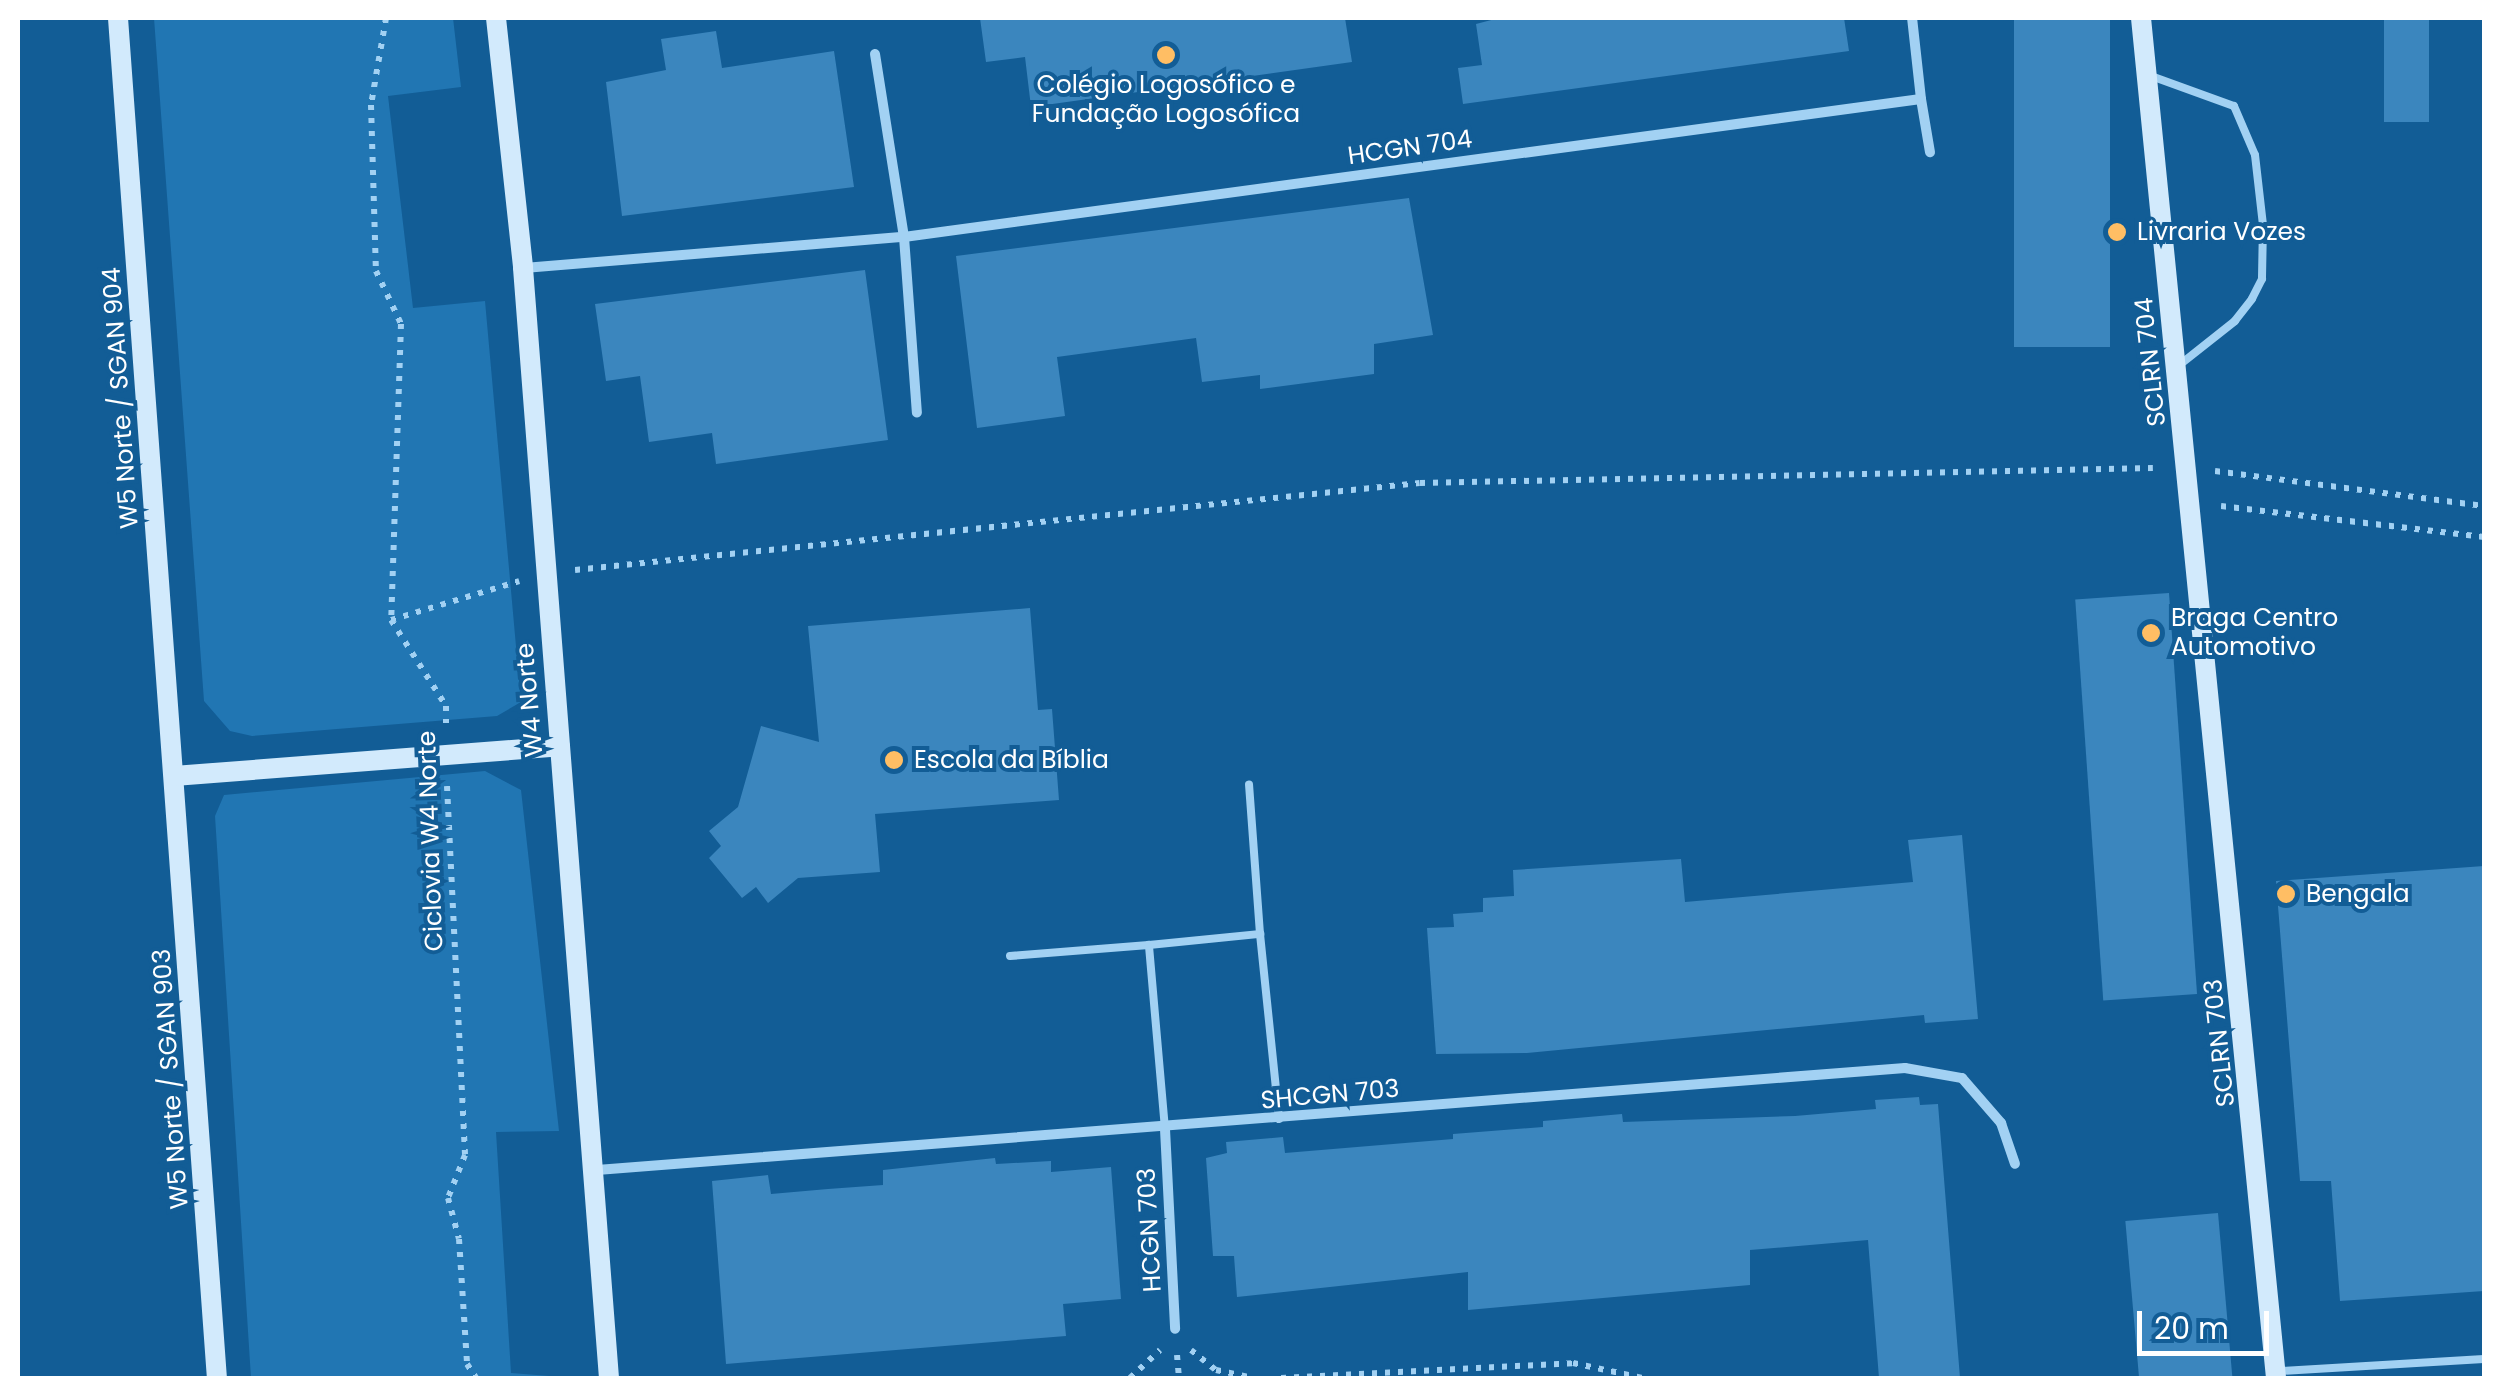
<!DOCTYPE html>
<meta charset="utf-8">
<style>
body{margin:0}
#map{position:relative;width:2502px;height:1396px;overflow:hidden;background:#125d96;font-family:Poppins,sans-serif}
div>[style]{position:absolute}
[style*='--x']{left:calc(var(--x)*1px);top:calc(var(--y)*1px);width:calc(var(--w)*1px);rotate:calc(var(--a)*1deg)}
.green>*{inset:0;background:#2176b3}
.building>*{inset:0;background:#3b86be;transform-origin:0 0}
.path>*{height:6px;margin-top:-3px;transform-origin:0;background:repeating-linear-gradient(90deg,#a2d1f3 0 5px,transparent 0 13px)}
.lane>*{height:8px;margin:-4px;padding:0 4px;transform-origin:4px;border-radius:4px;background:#a2d1f3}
.street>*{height:10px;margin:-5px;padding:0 5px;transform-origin:5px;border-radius:5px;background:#a2d1f3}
.secondary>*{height:20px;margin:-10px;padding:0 10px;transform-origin:10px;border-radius:10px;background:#d2eafc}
.dots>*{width:28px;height:28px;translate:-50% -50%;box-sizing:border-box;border:5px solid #125d96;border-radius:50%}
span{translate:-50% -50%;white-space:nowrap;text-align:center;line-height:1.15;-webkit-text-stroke:8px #125d96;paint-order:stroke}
.poi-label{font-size:25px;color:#fff}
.left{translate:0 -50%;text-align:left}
.street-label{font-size:25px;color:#fff}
.frame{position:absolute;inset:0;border:20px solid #fff;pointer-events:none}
.scale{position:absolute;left:2137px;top:1311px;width:132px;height:45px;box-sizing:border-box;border:5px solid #fff;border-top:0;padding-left:12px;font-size:30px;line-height:35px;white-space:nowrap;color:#fff;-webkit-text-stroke:8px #125d96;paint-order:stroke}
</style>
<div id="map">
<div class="green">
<div style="clip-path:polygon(154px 18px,453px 18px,461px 87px,388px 96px,413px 308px,485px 301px,521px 702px,497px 716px,252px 736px,230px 731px,204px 701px)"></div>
<div style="clip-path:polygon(485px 771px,521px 790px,559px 1131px,496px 1132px,511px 1373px,575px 1378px,251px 1378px,215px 816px,224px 795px)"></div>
</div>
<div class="building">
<div style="clip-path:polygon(980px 18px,1345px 18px,1352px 62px,1031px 107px,1025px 57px,986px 62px)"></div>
<div style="clip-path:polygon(1499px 18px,1844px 18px,1849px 51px,1463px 104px,1458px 68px,1482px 65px,1476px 24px)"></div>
<div style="left:2014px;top:18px;width:96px;height:329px"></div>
<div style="left:2384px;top:18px;width:45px;height:104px"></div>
<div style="clip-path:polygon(716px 31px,722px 68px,834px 51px,854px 187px,622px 216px,606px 82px,666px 70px,661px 39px)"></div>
<div style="clip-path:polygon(1409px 198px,1433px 335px,1374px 344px,1374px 374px,1260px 389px,1260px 375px,1202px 382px,1196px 338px,1057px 357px,1065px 416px,977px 428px,956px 256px)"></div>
<div style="clip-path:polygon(865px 270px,888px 440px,716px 464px,712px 433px,649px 442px,640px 376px,606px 381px,595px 304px)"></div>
<div style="left:2169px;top:593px;width:402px;height:94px;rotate:86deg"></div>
<div style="clip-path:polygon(1030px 608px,1038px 710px,1052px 709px,1059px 800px,875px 814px,880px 872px,798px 878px,768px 903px,756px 887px,742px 898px,709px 858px,721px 846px,709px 831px,738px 807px,761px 726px,819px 742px,808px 626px)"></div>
<div style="clip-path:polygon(1962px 835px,1978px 1019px,1925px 1023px,1924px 1015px,1527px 1053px,1436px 1054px,1427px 928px,1454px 927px,1453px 914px,1483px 912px,1483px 898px,1514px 896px,1513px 870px,1681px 859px,1685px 902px,1913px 882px,1908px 840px)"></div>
<div style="clip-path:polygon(2484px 866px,2484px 1291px,2340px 1301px,2331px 1181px,2300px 1181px,2276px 881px)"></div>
<div style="clip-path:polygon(1919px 1097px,1920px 1105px,1938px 1104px,1960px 1378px,1879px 1378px,1868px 1240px,1750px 1250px,1750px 1285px,1468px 1310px,1468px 1272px,1237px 1297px,1234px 1256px,1213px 1256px,1206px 1158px,1227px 1153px,1226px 1142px,1283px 1137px,1285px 1153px,1453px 1139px,1453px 1134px,1543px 1127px,1543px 1121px,1622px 1114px,1623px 1122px,1795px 1116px,1876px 1109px,1875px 1100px)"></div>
<div style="clip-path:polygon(995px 1158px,996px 1164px,1051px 1161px,1051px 1172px,1111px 1167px,1121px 1299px,1063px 1304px,1066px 1336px,726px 1364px,712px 1181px,768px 1175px,771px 1194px,828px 1189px,883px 1185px,883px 1170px)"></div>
<div style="left:2218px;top:1213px;width:166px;height:93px;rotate:85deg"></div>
</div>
<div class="path">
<div style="--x:386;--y:18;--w:88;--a:99.8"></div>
<div style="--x:371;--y:105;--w:166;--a:88.3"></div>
<div style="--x:376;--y:271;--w:59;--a:64.7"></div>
<div style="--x:401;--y:324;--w:296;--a:91.9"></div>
<div style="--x:391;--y:620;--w:102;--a:57.4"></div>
<div style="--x:446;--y:706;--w:17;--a:90"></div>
<div style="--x:2215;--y:471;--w:271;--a:7.4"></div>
<div style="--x:2221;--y:506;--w:265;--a:6.7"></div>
<div style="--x:575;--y:570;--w:849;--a:-5.88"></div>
<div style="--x:1420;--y:483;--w:733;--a:-1.17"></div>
<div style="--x:391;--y:620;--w:134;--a:-16.9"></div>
<div style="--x:447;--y:786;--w:369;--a:87.2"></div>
<div style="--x:465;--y:1155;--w:46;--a:111.6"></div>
<div style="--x:448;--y:1198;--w:42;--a:75"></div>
<div style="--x:459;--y:1239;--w:125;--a:86.3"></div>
<div style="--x:467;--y:1364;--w:17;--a:57"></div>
<div style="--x:1191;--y:1350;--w:32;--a:39"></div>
<div style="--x:1216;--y:1370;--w:39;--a:12"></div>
<div style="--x:1177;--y:1355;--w:23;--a:85"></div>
<div style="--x:1130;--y:1378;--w:41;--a:-43"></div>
<div style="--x:1281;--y:1378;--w:292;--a:-2.9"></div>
<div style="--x:1573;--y:1363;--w:72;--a:12.1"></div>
</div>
<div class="lane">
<div style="--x:2151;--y:76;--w:88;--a:19.9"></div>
<div style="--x:2234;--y:106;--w:53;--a:66.8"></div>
<div style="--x:2255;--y:155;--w:70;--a:83.5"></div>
<div style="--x:2263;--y:225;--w:54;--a:91.1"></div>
<div style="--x:2262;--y:279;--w:22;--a:117"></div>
<div style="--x:2252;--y:299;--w:28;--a:128"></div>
<div style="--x:2235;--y:321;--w:74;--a:141.6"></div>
<div style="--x:1260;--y:934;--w:186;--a:84.1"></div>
<div style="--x:1010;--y:956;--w:139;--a:-4.5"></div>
<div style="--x:1165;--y:1129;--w:185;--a:-95"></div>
<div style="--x:1149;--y:945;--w:112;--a:-5.7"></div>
<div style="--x:1260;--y:934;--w:150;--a:-94.2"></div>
<div style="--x:2280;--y:1371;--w:204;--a:-3.4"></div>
</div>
<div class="street">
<div style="--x:875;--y:54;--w:185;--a:81"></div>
<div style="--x:904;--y:237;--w:176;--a:85.8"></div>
<div style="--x:1921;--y:99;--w:54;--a:80.4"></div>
<div style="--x:524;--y:268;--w:381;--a:-4.7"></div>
<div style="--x:904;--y:237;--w:1026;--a:-7.73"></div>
<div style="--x:1921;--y:99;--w:81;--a:-96.3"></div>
<div style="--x:1165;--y:1129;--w:200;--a:87.1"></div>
<div style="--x:597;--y:1170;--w:1312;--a:-4.46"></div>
<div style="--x:1905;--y:1068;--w:58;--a:10"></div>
<div style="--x:1962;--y:1078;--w:60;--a:49.1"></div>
<div style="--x:2001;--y:1123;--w:43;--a:71.1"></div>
</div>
<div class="secondary">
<div style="--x:118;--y:18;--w:1364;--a:85.84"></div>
<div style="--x:496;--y:18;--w:251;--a:83.8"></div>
<div style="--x:523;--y:268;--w:1113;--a:85.57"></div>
<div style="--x:2141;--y:18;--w:1367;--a:84.33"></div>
<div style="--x:174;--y:776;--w:387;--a:-4.4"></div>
</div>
<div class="dots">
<div style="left:1166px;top:55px;background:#ffbe64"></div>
<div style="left:2117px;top:232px;background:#ffbe64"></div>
<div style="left:2151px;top:633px;background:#ffbe64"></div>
<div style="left:894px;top:760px;background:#ffbe64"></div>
<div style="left:2286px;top:894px;background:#ffbe64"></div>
</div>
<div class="poi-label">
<span style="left:1166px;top:100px">Colégio Logosófico e<br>Fundação Logosófica</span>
<span class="left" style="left:2137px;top:232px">Livraria Vozes</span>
<span class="left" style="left:2171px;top:633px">Braga Centro<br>Automotivo</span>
<span class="left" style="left:914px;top:760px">Escola da Bíblia</span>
<span class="left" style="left:2306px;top:894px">Bengala</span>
</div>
<div class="street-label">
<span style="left:1410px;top:148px;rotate:-8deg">HCGN 704</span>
<span style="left:2151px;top:362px;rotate:-96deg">SCLRN 704</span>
<span style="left:121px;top:398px;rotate:-94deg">W5 Norte / SGAN 904</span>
<span style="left:530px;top:700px;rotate:-95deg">W4 Norte</span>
<span style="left:431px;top:841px;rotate:-92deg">Ciclovia W4 Norte</span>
<span style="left:2220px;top:1043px;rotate:-96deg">SCLRN 703</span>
<span style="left:171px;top:1079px;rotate:-94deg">W5 Norte / SGAN 903</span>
<span style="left:1330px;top:1095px;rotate:-5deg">SHCGN 703</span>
<span style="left:1150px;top:1230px;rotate:-93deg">HCGN 703</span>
</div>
<div class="frame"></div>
<div class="scale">20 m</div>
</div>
